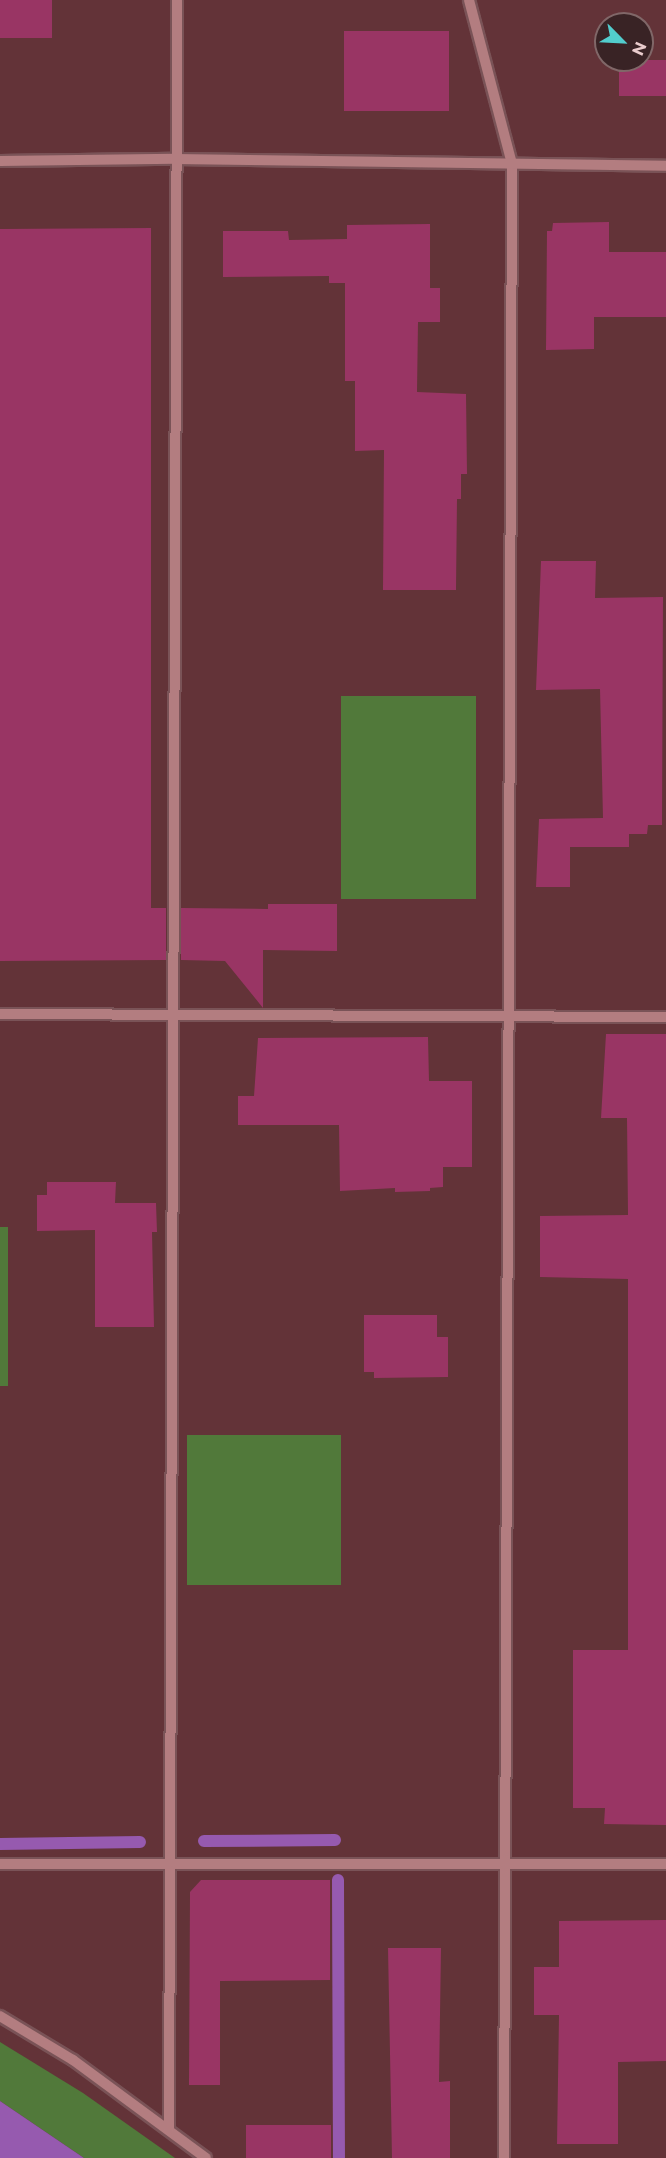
<!DOCTYPE html>
<style>
body{margin:0}
#map{position:relative;width:666px;height:2158px;overflow:hidden;background:#633338;font-family:Montserrat,sans-serif}
div>[style]{position:absolute}
[style*='--x']{left:calc(var(--x)*1px);top:calc(var(--y)*1px);width:calc(var(--w)*1px);rotate:calc(var(--a)*1deg)}
.green>*{inset:0;background:#51793a;transform-origin:0 0}
.water>*{inset:0;background:#965aaf}
.stream>*{height:12px;margin:-6px;padding:0 6px;transform-origin:6px;border-radius:6px;background:#965aaf}
.building>*{inset:0;background:#993564;transform-origin:0 0}
.roads{filter:drop-shadow(2px 0 #7a5357) drop-shadow(-2px 0 #7a5357) drop-shadow(0 2px #7a5357) drop-shadow(0 -2px #7a5357)}
.minor>*{height:10px;margin:-5px;padding:0 5px;transform-origin:5px;border-radius:5px;background:#b37d80}
span{translate:-50% -50%;white-space:nowrap;text-align:center;line-height:1.15;-webkit-text-stroke:4.5px #392325;paint-order:stroke}
.north{position:absolute;left:594px;top:12px;width:60px;height:60px;box-sizing:border-box;background:#392325;border:2px solid #806768;border-radius:50%;rotate:114deg;font-size:16px;font-weight:700;line-height:24px;text-align:center;color:#eacccd}
.north::after{content:'';display:block;margin:auto;width:21px;height:27px;background:#52cdcd;clip-path:polygon(50% 0,100% 100%,50% 72%,0 100%)}
</style>
<div id="map">
<div class="green">
<div style="left:341px;top:696px;width:135px;height:203px"></div>
<div style="left:0;top:1227px;width:8px;height:159px"></div>
<div style="left:187px;top:1435px;width:154px;height:150px"></div>
<div style="clip-path:polygon(0 2042px,83px 2093px,175px 2158px,84px 2158px,0 2101px)"></div>
</div>
<div class="water">
<div style="clip-path:polygon(0 2101px,84px 2158px,0 2158px)"></div>
</div>
<div class="stream">
<div style="--x:204;--y:1841;--w:131;--a:-0.4"></div>
<div style="--x:0;--y:1844;--w:140;--a:-0.8"></div>
<div style="--x:338;--y:1880;--w:278;--a:89.8"></div>
</div>
<div class="building">
<div style="left:0;top:0;width:52px;height:38px"></div>
<div style="left:344px;top:31px;width:105px;height:80px"></div>
<div style="left:619px;top:60px;width:47px;height:36px"></div>
<div style="clip-path:polygon(609px 222px,609px 252px,666px 252px,666px 317px,594px 317px,594px 349px,546px 350px,547px 231px,552px 231px,553px 223px)"></div>
<div style="clip-path:polygon(430px 224px,430px 288px,440px 288px,440px 322px,418px 322px,417px 392px,466px 394px,467px 474px,461px 474px,461px 499px,457px 499px,456px 590px,383px 590px,384px 450px,355px 451px,355px 381px,345px 381px,345px 283px,329px 283px,329px 276px,223px 277px,223px 231px,288px 231px,289px 240px,347px 239px,347px 225px)"></div>
<div style="clip-path:polygon(151px 228px,151px 908px,166px 908px,166px 960px,0 961px,0 229px)"></div>
<div style="clip-path:polygon(541px 561px,596px 561px,595px 598px,663px 597px,662px 825px,648px 825px,647px 834px,629px 834px,629px 847px,570px 847px,570px 887px,536px 887px,539px 819px,603px 818px,600px 689px,536px 690px)"></div>
<div style="clip-path:polygon(268px 904px,337px 904px,337px 951px,263px 950px,263px 1008px,225px 961px,181px 960px,181px 908px,268px 909px)"></div>
<div style="clip-path:polygon(606px 1034px,666px 1034px,666px 1825px,604px 1824px,605px 1808px,573px 1808px,573px 1650px,628px 1650px,628px 1279px,540px 1277px,540px 1216px,628px 1215px,627px 1118px,601px 1118px)"></div>
<div style="clip-path:polygon(428px 1037px,429px 1081px,472px 1081px,472px 1167px,443px 1167px,443px 1187px,430px 1188px,430px 1191px,395px 1192px,395px 1188px,340px 1191px,339px 1125px,238px 1125px,238px 1096px,254px 1096px,258px 1038px)"></div>
<div style="clip-path:polygon(47px 1182px,116px 1182px,115px 1203px,156px 1203px,157px 1232px,152px 1232px,154px 1327px,95px 1327px,95px 1230px,37px 1231px,37px 1195px,47px 1195px)"></div>
<div style="clip-path:polygon(364px 1315px,437px 1315px,437px 1337px,448px 1337px,448px 1377px,374px 1378px,374px 1372px,364px 1372px)"></div>
<div style="clip-path:polygon(201px 1880px,330px 1880px,330px 1980px,220px 1981px,220px 2085px,189px 2085px,190px 1892px)"></div>
<div style="clip-path:polygon(666px 1920px,666px 2061px,618px 2062px,618px 2144px,557px 2144px,559px 2015px,534px 2015px,534px 1967px,559px 1967px,559px 1921px)"></div>
<div style="clip-path:polygon(388px 1948px,441px 1948px,439px 2082px,450px 2081px,450px 2158px,392px 2158px)"></div>
<div style="left:246px;top:2125px;width:85px;height:33px"></div>
</div>
<div class="roads">
<div class="minor">
<div style="--x:469;--y:0;--w:170;--a:75.3"></div>
<div style="--x:512;--y:164;--w:1994;--a:90.23"></div>
<div style="--x:0;--y:161;--w:175;--a:-0.7"></div>
<div style="--x:175;--y:159;--w:491;--a:0.8"></div>
<div style="--x:0;--y:1014;--w:666;--a:0.26"></div>
<div style="--x:0;--y:1864;--w:666;--a:0"></div>
<div style="--x:0;--y:2016;--w:85;--a:31.1"></div>
<div style="--x:73;--y:2060;--w:165;--a:36.4"></div>
<div style="--x:169;--y:2129;--w:2129;--a:-89.78"></div>
</div>
</div>
<div class="north">N</div>
</div>
